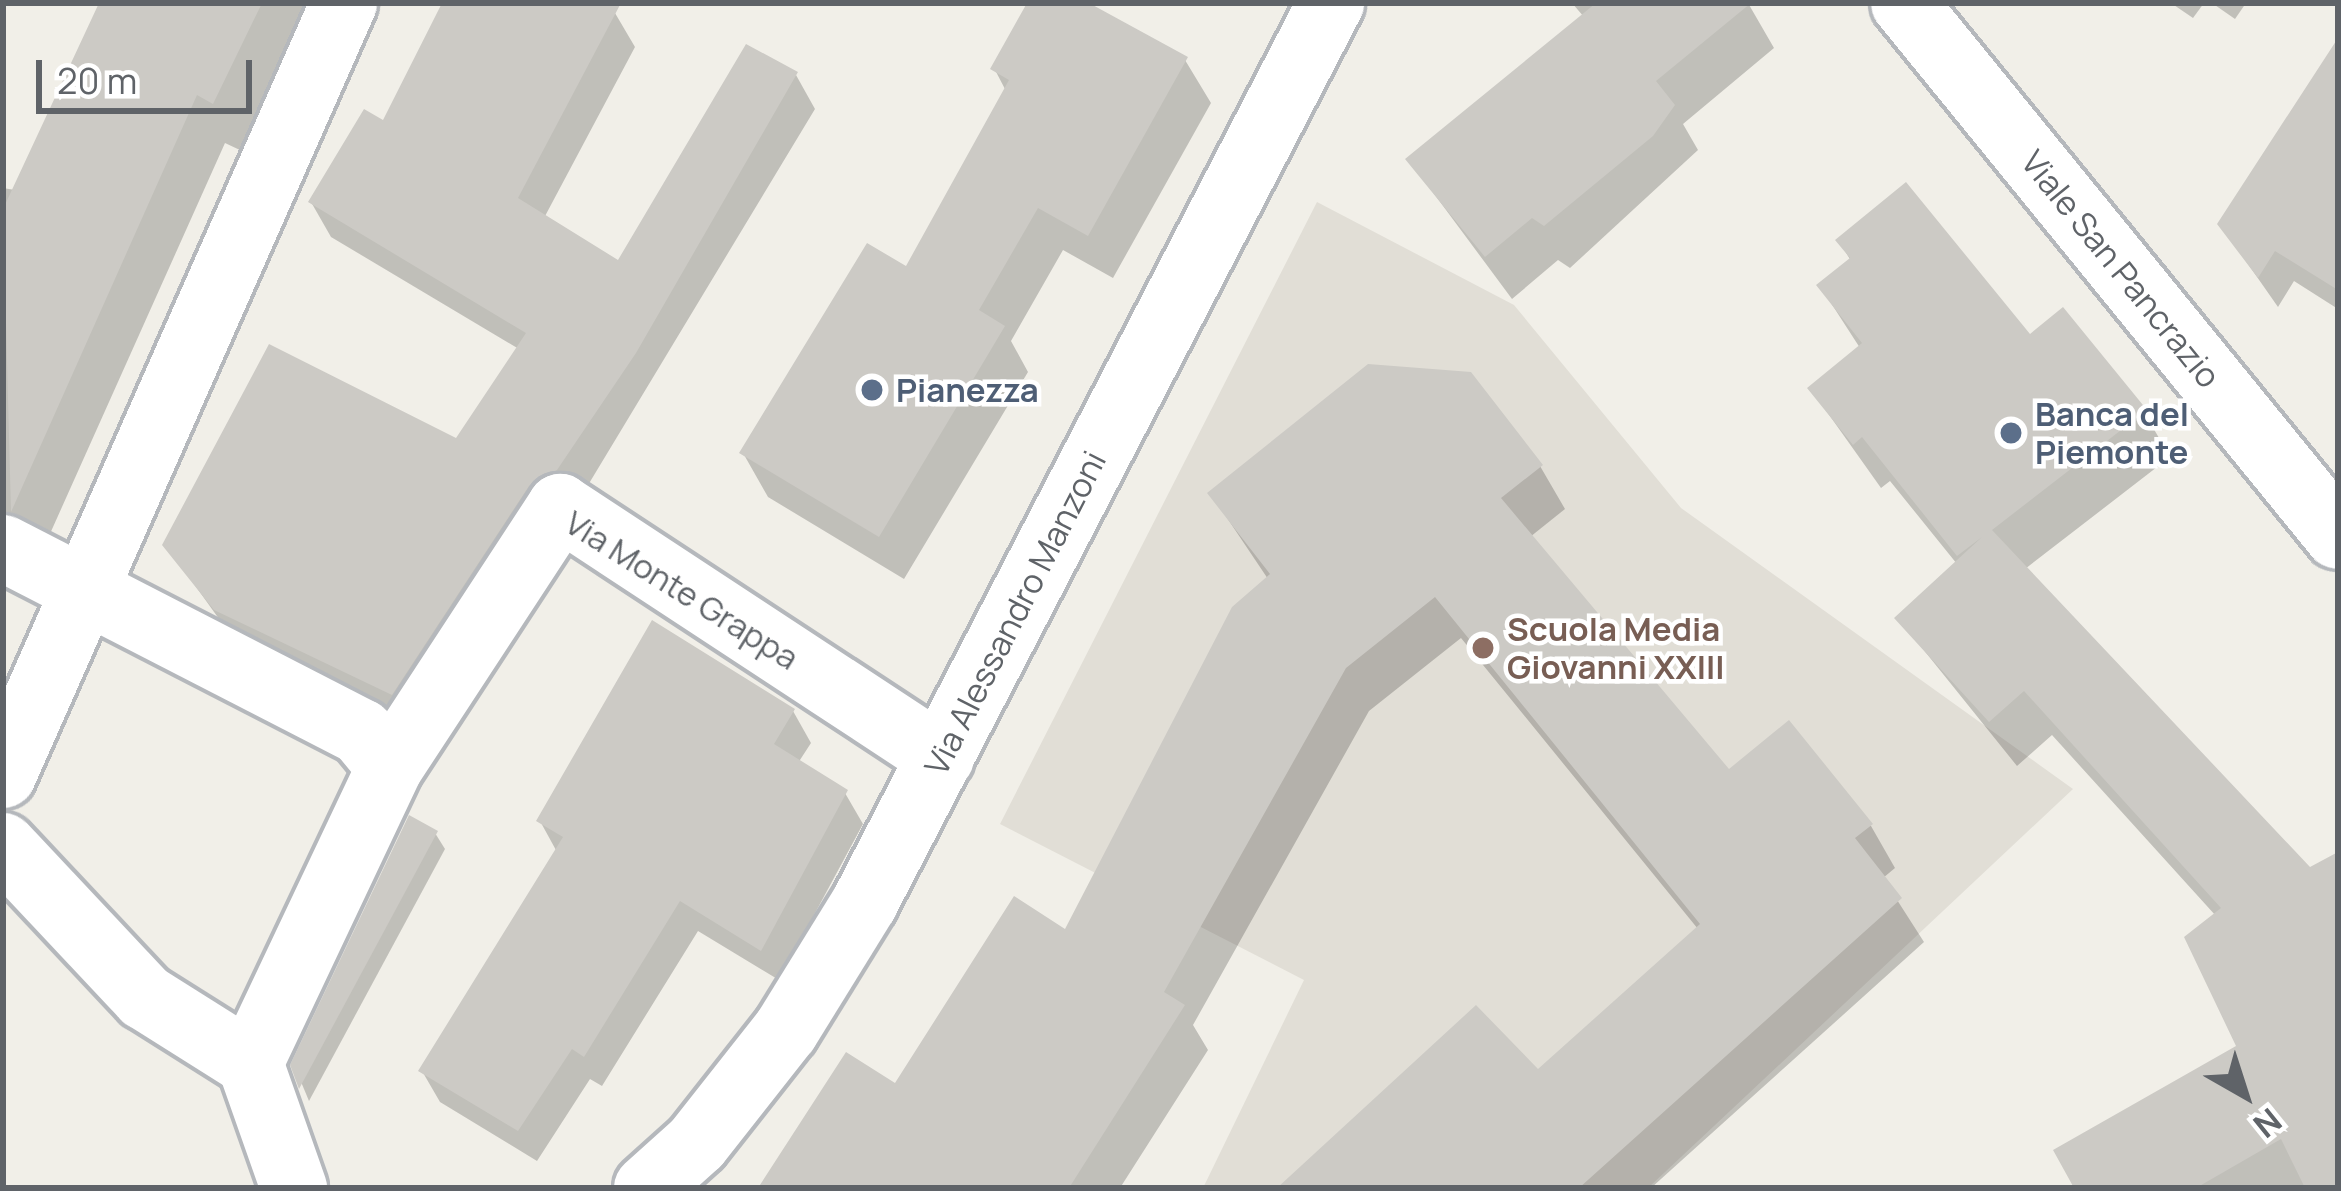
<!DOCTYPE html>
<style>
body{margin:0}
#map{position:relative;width:2341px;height:1191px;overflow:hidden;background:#f1efe8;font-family:Manrope,sans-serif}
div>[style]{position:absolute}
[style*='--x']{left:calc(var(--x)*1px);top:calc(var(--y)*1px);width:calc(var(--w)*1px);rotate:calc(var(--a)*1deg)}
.education>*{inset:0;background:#e1ded6}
.shadow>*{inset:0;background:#0003}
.building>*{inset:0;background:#cccac5}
.roads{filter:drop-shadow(3px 0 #b5b8bc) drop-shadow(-3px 0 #b5b8bc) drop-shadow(0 3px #b5b8bc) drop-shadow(0 -3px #b5b8bc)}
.street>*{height:66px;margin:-33px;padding:0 33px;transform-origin:33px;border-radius:33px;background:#fff}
.secondary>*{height:66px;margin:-33px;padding:0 33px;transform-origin:33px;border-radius:33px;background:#fff}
.dots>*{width:33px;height:33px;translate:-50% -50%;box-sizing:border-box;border:6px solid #fff;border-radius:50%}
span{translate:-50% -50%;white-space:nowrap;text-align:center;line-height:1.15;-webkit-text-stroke:9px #fff;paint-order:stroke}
.street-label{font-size:33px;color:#5f6368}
.service-label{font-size:33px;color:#4e5e75;font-weight:700}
.left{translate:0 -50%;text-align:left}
.education-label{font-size:33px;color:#785e54;font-weight:700}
.frame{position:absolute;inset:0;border:6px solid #5f6368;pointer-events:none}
.north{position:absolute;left:2185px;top:1035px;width:120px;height:120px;-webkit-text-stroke:9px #fff;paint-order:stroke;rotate:141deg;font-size:33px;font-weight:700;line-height:48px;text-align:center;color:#5f6368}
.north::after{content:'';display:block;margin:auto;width:42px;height:54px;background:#5f6368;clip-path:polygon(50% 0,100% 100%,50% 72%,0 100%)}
.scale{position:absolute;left:36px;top:60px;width:216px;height:54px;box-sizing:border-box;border:6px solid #5f6368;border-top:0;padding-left:15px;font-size:36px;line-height:42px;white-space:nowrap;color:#5f6368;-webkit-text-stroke:9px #fff;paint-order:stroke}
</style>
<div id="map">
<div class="education">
<div style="clip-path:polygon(1317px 202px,1514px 305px,1681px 508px,2073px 789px,1648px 1188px,1203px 1188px,1304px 980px,1000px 824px)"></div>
</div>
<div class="shadow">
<div style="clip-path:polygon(104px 3px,301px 3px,308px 14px,242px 151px,225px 143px,49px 536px,3px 518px,3px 188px,15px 190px)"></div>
<div style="clip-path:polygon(446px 3px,594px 3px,615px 13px,635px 47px,544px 218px,619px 264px,796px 75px,815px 109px,576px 505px,412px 728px,237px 644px,166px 545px,457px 441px,519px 349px,331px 237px,311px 202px,384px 124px)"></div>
<div style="clip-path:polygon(1083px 3px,1185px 60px,1211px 103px,1113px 278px,1063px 250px,1011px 341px,1028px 372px,904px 579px,768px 497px,743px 453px,907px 271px,1006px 91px,994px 68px)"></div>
<div style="clip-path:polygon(1572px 3px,1748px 3px,1774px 48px,1683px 124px,1698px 150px,1570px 268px,1558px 260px,1512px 299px,1409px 160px,1584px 17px)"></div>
<div style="clip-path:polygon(2171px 3px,2204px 3px,2193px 18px)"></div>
<div style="clip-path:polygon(2212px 3px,2246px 3px,2235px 19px)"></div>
<div style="clip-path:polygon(2338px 43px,2338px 309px,2294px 281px,2278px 307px,2220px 224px)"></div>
<div style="clip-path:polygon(1839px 241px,2029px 338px,2144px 412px,2170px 457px,2025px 569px,2310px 871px,2338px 855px,2338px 1188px,2078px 1188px,2240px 1047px,2216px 916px,2052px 735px,2017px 766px,1898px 618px,1957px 564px,1890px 481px,1881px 488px,1810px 388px,1860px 348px,1820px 286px,1851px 261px)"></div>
<div style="clip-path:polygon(1540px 466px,1565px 509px,1530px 537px,1728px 773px,1871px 826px,1895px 868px,1883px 878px,1924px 942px,1651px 1188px,1282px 1188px,1538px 1073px,1698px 929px,1461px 638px,1369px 711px,1193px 1025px,1208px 1050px,1120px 1188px,762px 1188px,895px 1087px,1066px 933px,1268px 579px,1211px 494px)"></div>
<div style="clip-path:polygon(793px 711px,811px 743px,798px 763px,845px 793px,863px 824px,779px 980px,698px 931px,602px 1086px,590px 1079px,537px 1161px,440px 1102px,422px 1071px,557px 852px,540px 821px)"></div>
<div style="clip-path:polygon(435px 833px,445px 849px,309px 1101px,294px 1065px)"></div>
</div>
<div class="building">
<div style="clip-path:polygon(99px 3px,262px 3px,213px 104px,197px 95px,11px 512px,3px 209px)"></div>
<div style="clip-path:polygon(442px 3px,621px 3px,518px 198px,618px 260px,746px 44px,798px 72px,636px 353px,557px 470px,529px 486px,392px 695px,214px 610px,162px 545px,269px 344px,456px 438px,526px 333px,308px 202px,364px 109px,383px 120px)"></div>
<div style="clip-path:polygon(1027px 3px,1089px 3px,1188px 57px,1088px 236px,1038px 208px,979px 310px,1005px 326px,879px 537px,739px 453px,867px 243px,906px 266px,1009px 80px,990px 69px)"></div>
<div style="clip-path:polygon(1596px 3px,1751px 3px,1656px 81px,1675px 105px,1653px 136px,1544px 226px,1532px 218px,1485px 257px,1405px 159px)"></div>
<div style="clip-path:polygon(2338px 38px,2338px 290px,2275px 251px,2258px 278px,2217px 224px)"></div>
<div style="clip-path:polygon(1906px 182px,2030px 334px,2063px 307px,2147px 410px,1992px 530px,2310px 867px,2338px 852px,2338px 1188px,2305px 1188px,2281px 1139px,2196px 1188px,2074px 1188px,2053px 1150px,2236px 1046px,2184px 937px,2221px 908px,2024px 691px,1989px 722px,1894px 618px,1982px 537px,1957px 556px,1862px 437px,1853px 445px,1807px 388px,1862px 343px,1816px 285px,1850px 258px,1835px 240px)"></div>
<div style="clip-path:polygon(1368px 364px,1471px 372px,1543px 465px,1501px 498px,1729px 769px,1789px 720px,1873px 824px,1855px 838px,1902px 898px,1579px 1188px,1277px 1188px,1476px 1005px,1538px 1069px,1700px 924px,1435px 597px,1346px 668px,1164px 992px,1185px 1005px,1069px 1188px,758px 1188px,846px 1052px,895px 1083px,1014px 896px,1065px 929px,1232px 607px,1270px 574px,1207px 493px)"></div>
<div style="clip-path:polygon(652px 620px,795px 709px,774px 744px,848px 790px,761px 951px,680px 901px,584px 1057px,572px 1049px,518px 1131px,418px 1071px,563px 837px,536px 821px)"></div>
<div style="clip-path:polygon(409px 815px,438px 831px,299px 1089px,290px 1065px)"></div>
</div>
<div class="roads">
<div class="street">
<div style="--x:3;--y:548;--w:403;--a:27.2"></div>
<div style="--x:361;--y:732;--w:45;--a:50.4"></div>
<div style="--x:390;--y:767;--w:327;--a:115.3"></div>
<div style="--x:250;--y:1063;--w:133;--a:70.6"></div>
<div style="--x:390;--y:767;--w:311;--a:-56.8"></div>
<div style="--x:560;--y:507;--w:456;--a:33.3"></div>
<div style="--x:3;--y:775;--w:844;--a:-66.17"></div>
<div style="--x:3;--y:846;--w:207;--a:46.8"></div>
<div style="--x:145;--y:997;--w:124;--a:32.2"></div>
<div style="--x:647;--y:1188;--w:67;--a:-42"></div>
<div style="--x:697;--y:1143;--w:144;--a:-51.8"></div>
<div style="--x:786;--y:1030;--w:150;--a:-58.3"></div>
<div style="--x:865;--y:902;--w:1013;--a:-62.6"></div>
</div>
<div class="secondary">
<div style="--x:1904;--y:3;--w:687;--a:50.85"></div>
</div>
</div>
<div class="dots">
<div style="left:872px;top:390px;background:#5c6f8a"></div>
<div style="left:2011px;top:433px;background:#5c6f8a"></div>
<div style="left:1483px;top:648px;background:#8d6e63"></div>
</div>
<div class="street-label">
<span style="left:2121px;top:269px;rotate:51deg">Viale San Pancrazio</span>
<span style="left:682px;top:590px;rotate:32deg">Via Monte Grappa</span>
<span style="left:1015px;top:613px;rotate:-63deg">Via Alessandro Manzoni</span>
</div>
<div class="service-label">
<span class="left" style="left:896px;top:390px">Pianezza</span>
<span class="left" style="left:2035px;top:433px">Banca del<br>Piemonte</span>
</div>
<div class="education-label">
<span class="left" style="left:1507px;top:648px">Scuola Media<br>Giovanni XXIII</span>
</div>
<div class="frame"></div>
<div class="north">N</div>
<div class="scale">20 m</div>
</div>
